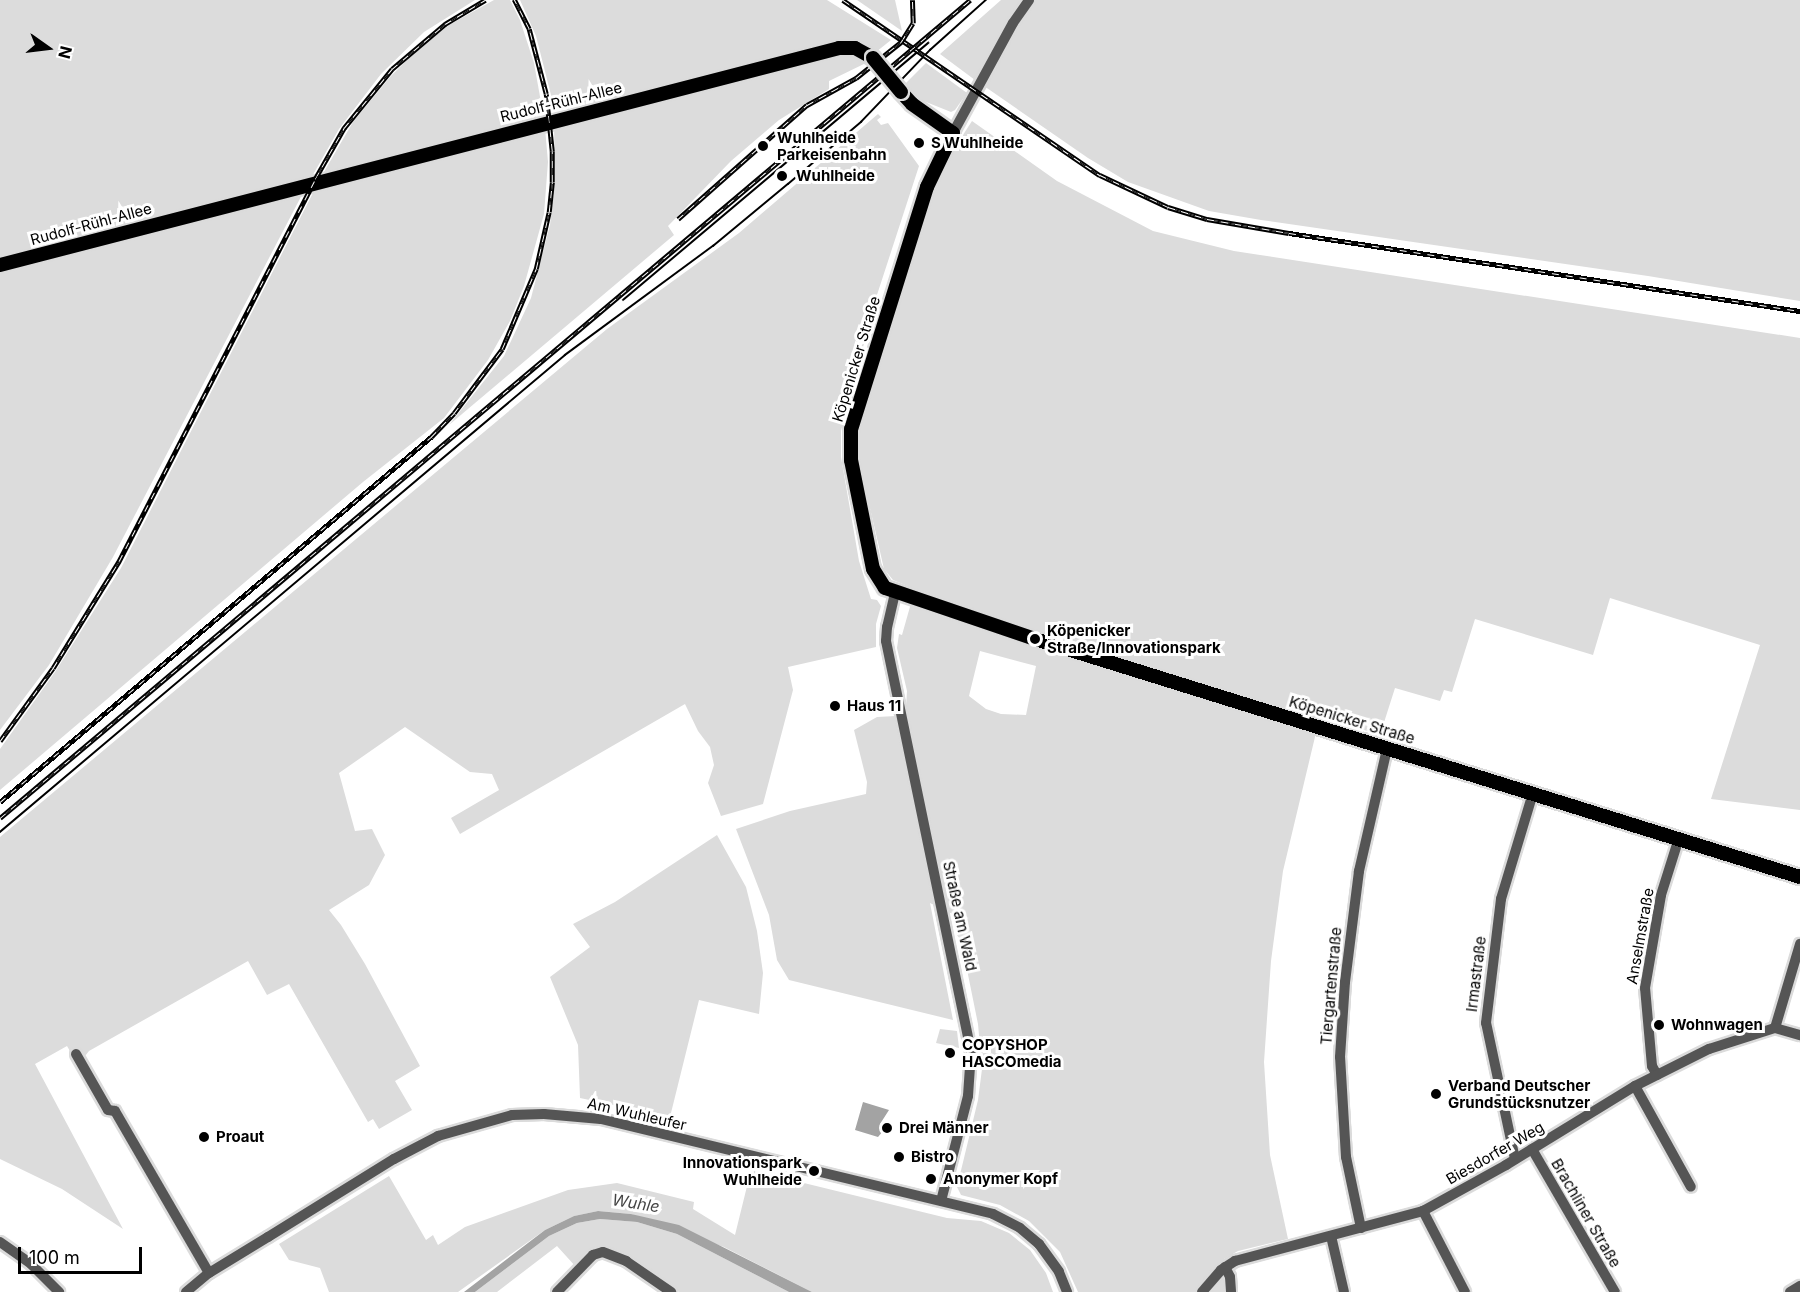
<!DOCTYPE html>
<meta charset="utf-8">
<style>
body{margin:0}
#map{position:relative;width:1800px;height:1292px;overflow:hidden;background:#fff;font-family:Inter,sans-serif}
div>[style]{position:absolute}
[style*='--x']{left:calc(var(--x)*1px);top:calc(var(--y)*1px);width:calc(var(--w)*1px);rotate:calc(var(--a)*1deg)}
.green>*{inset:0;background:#dcdcdc}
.water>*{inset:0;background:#a3a3a3}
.roads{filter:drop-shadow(2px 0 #dbdbdb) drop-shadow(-2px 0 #dbdbdb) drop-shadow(0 2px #dbdbdb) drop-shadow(0 -2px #dbdbdb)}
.minor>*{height:10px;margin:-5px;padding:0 5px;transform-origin:5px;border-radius:5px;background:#555}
.major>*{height:14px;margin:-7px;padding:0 7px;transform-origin:7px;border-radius:7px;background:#000}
.tram>*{height:1.5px;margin:-0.75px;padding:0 0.75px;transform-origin:0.75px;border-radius:0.75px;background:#000}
.rail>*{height:4.5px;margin-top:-2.25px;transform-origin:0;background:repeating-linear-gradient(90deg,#fff 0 7px,#000 0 14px);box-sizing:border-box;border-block:2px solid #000}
.bridges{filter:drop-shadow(2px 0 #dbdbdb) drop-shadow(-2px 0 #dbdbdb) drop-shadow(0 2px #dbdbdb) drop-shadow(0 -2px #dbdbdb)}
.major-bridge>*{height:14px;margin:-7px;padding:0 7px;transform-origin:7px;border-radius:7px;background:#000}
.dots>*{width:16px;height:16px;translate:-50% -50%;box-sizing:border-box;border:3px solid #fff;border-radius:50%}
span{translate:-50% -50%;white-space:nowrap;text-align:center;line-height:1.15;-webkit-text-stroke:6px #fff;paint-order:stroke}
.street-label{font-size:15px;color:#000}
.poi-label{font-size:15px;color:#000;font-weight:700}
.left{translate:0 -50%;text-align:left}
.right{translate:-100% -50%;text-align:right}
.water-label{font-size:16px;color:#444;font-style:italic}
.north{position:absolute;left:18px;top:18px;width:60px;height:60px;-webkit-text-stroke:4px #fff;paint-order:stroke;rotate:104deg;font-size:16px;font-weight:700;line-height:24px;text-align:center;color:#000}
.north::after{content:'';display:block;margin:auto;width:21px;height:27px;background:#000;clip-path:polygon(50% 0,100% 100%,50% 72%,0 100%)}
.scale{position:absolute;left:18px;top:1247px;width:124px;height:27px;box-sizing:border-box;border:3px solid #000;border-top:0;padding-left:8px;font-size:18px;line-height:21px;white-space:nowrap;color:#000;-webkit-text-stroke:4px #fff;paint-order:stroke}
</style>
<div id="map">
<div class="green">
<div style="clip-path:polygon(0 0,475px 0,424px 32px,381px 74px,339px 129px,310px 180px,0 261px)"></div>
<div style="clip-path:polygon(494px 0,510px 0,520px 20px,534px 63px,544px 119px,321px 177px,353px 122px,390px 77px,416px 51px,449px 25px)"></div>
<div style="clip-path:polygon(520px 0,827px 0,891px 40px,876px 52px,866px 44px,553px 116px,551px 95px,536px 36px)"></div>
<div style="clip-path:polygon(857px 0,895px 0,902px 31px)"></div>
<div style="clip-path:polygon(1001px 0,1023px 0,993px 45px,975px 80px,940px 54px)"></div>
<div style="clip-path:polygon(1036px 0,1800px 0,1800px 301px,1648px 276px,1261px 220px,1209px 211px,1128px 182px,1088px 158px,984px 86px,1017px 25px)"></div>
<div style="clip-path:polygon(855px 54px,868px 62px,829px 81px,829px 89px,779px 120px,731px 161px,668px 226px,674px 235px,449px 425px,504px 356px,531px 298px,550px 225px,555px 182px,554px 125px,774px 70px)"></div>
<div style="clip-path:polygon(926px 63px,967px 93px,955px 110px,951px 112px,916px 98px,904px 85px)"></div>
<div style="clip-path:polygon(878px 114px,881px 117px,877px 120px,881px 125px,888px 123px,919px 166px,876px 298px,841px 431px,841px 457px,859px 561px,871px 599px,877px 600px,881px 606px,876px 624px,876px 647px,788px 667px,793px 690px,763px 804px,721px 816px,708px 783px,714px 765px,710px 747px,698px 731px,685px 704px,460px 834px,451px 818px,499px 790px,492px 774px,470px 772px,405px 727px,339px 773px,355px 831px,372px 829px,385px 855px,369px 885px,329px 910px,341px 925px,365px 964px,420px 1066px,395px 1081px,412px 1110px,379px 1129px,373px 1119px,368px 1122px,289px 984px,267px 995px,248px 961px,89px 1051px,78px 1065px,67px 1046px,35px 1064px,123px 1229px,62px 1189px,0 1159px,0 837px,607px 329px,739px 233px)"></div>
<div style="clip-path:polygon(evenodd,972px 121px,1057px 181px,1153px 231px,1234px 251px,1800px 338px,1800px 810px,1711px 799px,1760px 645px,1610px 598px,1593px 655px,1475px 619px,1452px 692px,1444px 690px,1440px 701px,1395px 688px,1380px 735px,1320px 716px,1283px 871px,1271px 961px,1264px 1062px,1270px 1155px,1288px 1239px,1238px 1251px,1224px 1259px,1230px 1292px,1078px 1292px,1060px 1252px,1029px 1221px,1000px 1205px,961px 1195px,957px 1187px,978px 1100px,982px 1069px,978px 1024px,961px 940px,956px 934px,961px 928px,961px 918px,930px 903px,953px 1020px,789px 980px,777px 960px,769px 915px,736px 829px,790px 811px,866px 794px,867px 782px,854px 730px,877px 717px,896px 716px,906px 707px,907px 691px,897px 648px,899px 634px,902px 635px,915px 589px,893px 580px,884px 569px,859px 460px,858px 432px,934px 190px,950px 155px,972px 121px,980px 651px,1036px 666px,1026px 715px,1001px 714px,986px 709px,969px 696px,980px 651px)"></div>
<div style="clip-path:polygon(545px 128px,548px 162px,544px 214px,524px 286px,510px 321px,488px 360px,444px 418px,363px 482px,0 790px,0 749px,55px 672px,121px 568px,316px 187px)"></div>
<div style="clip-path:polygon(305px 189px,113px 557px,49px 665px,0 730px,0 270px)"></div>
<div style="clip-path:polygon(717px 835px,746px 887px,757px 931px,763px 973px,759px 1014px,699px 1000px,670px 1117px,580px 1098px,578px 1045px,550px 977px,590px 947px,573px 924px,615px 902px)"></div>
<div style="clip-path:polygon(940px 1029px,957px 1031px,959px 1048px,936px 1043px)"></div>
<div style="clip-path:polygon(751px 1170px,947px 1218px,981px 1221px,1009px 1233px,1030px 1250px,1046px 1273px,1053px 1292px,812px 1292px,724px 1247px,631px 1214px,598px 1211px,574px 1216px,545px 1230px,458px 1292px,329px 1292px,320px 1268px,289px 1260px,279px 1244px,389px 1176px,426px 1240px,433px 1235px,438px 1245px,465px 1227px,568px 1190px,617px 1183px,694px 1202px,693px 1209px,735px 1235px)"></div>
<div style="clip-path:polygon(600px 1219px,637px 1222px,677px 1234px,789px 1292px,679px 1292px,613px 1251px,576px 1267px,557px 1246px,497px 1292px,475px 1292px,549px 1236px,577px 1223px)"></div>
</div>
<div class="water">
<div style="clip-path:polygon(863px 1102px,889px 1110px,880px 1124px,883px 1131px,878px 1137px,855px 1130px)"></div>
<div style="clip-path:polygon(598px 1211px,631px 1214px,679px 1225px,812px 1292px,789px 1292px,677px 1234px,637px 1222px,600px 1219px,577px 1223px,549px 1236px,475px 1292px,464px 1292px,545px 1230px,574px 1216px)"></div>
</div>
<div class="roads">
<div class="minor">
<div style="--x:953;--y:133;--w:125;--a:-61.4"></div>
<div style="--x:1013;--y:23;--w:28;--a:-55"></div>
<div style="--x:895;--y:593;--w:35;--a:103"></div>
<div style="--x:887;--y:627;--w:14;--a:94"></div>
<div style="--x:886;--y:641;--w:420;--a:78.3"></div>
<div style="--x:971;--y:1052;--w:44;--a:93.9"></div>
<div style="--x:968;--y:1096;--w:108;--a:104.4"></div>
<div style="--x:1775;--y:1028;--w:88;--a:-73.4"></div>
<div style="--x:76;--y:1054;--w:64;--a:60.3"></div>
<div style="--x:108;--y:1110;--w:7;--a:8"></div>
<div style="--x:115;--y:1111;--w:187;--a:59.9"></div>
<div style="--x:1657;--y:1075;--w:10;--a:-119"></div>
<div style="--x:1652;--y:1066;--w:78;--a:-95.1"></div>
<div style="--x:1645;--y:988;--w:94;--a:-80.2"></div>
<div style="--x:1661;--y:895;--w:60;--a:-72.5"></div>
<div style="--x:1635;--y:1086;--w:115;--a:61"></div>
<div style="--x:1532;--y:1149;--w:165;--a:59.9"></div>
<div style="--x:1515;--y:1159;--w:139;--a:-102"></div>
<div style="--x:1486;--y:1023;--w:125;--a:-83.1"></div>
<div style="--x:1501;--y:899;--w:111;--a:-73.2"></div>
<div style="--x:1423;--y:1211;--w:91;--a:62.6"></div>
<div style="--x:1361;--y:1228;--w:73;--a:-101.9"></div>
<div style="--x:1346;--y:1157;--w:100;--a:-93.4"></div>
<div style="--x:1340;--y:1057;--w:75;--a:-86.2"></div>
<div style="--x:1345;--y:982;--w:112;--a:-82.8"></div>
<div style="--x:1359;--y:871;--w:125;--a:-77.1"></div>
<div style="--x:1331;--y:1236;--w:57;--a:76.9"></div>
<div style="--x:0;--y:1242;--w:38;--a:35"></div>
<div style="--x:31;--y:1264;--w:40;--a:45"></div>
<div style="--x:1225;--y:1267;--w:11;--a:63"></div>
<div style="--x:1230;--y:1277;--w:15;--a:86"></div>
<div style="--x:186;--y:1292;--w:30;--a:-40"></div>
<div style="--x:209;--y:1273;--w:69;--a:-31.4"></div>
<div style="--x:268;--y:1237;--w:148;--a:-31.8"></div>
<div style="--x:394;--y:1159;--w:50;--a:-27.6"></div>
<div style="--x:438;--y:1136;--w:77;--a:-15.8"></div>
<div style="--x:512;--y:1115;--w:32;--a:-2"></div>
<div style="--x:544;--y:1114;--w:57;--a:5"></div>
<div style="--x:601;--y:1119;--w:403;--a:13.6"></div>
<div style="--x:993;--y:1214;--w:30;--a:27"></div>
<div style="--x:1020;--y:1228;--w:25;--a:40"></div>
<div style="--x:1039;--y:1244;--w:34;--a:54"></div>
<div style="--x:1059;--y:1272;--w:22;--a:68"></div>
<div style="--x:557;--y:1292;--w:52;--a:-45.8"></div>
<div style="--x:593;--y:1255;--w:10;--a:-17"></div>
<div style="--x:603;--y:1252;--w:25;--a:21"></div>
<div style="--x:626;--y:1261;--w:55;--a:34.6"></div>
<div style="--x:1202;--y:1292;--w:29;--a:-49"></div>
<div style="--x:1221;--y:1270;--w:17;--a:-33"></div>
<div style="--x:1235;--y:1261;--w:195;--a:-14.9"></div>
<div style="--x:1423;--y:1211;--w:95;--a:-29"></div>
<div style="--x:1506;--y:1165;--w:151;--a:-31.5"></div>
<div style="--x:1635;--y:1086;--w:83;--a:-26.6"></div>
<div style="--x:1709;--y:1049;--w:69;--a:-17.7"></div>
<div style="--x:1775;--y:1028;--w:26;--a:16"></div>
<div style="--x:1790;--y:1292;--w:12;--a:-31"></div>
</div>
<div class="major">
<div style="--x:901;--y:92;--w:16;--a:47"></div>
<div style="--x:912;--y:104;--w:50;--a:35.3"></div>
<div style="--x:953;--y:133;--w:60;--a:115.7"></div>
<div style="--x:927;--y:187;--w:254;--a:107.4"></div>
<div style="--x:851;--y:429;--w:31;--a:90"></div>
<div style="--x:851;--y:460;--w:111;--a:78.6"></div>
<div style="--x:873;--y:569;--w:22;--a:58"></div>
<div style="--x:885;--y:588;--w:158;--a:18.8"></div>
<div style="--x:1035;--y:639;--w:801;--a:17.28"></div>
<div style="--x:0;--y:265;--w:867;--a:-14.5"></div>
<div style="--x:839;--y:48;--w:16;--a:0"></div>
<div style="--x:855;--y:48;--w:21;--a:29"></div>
</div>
</div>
<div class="tram">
<div style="--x:623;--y:300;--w:399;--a:-40.1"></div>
<div style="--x:0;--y:832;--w:739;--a:-40.17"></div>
<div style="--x:565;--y:355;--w:184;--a:-36.4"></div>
<div style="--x:713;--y:246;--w:97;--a:-39.6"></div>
<div style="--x:788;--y:184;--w:96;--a:-40.3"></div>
<div style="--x:861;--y:122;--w:100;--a:-46.2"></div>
<div style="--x:930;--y:50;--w:75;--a:-41.8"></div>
</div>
<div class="rail">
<div style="--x:843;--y:0;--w:311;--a:34.3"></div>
<div style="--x:1100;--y:175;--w:75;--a:25.2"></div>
<div style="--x:1168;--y:207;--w:41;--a:17.1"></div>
<div style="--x:1207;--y:219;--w:83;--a:9.7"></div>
<div style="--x:1289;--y:233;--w:517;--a:8.68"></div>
<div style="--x:678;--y:219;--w:172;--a:-41.5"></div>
<div style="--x:807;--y:105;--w:56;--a:-28.9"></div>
<div style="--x:856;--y:78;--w:58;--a:-38.7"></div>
<div style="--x:901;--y:42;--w:22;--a:-58"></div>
<div style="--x:913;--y:23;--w:23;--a:-92"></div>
<div style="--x:0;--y:741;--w:90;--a:-54"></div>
<div style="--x:53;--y:668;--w:126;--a:-58.3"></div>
<div style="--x:119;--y:561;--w:429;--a:-62.8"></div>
<div style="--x:315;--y:179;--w:59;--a:-60.4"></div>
<div style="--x:344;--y:128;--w:76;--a:-50.9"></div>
<div style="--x:392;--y:69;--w:70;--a:-40.3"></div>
<div style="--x:445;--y:24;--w:47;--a:-31"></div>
<div style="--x:0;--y:802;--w:565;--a:-40.26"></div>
<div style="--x:431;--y:437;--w:33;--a:-46"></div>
<div style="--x:454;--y:413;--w:80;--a:-53.1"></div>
<div style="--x:502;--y:349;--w:87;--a:-67"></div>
<div style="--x:536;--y:269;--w:58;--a:-77.2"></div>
<div style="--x:549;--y:212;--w:30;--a:-84"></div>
<div style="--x:552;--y:182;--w:31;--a:-90"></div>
<div style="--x:552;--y:151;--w:57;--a:-96"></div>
<div style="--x:546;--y:94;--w:67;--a:-104.7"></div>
<div style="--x:529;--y:29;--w:33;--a:-117"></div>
<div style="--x:0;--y:818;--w:1269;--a:-40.14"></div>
</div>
<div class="bridges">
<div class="major-bridge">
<div style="--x:873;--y:58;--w:44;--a:50.5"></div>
</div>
</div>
<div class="dots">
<div style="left:919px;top:143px;background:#000"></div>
<div style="left:763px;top:146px;background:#000"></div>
<div style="left:782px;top:176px;background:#000"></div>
<div style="left:1035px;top:639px;background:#000"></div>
<div style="left:835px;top:706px;background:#000"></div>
<div style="left:1659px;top:1025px;background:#000"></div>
<div style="left:950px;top:1053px;background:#000"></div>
<div style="left:1436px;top:1094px;background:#000"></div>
<div style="left:887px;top:1128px;background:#000"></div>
<div style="left:204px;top:1137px;background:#000"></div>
<div style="left:899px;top:1157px;background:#000"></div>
<div style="left:814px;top:1171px;background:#000"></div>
<div style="left:931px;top:1179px;background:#000"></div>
</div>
<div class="street-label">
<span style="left:561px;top:102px;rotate:-14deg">Rudolf-Rühl-Allee</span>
<span style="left:91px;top:224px;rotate:-15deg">Rudolf-Rühl-Allee</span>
<span style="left:856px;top:359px;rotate:-73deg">Köpenicker Straße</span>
<span style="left:1352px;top:720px;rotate:17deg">Köpenicker Straße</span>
<span style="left:960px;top:916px;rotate:78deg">Straße am Wald</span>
<span style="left:1640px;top:936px;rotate:-80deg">Anselmstraße</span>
<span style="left:1476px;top:974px;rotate:-83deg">Irmastraße</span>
<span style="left:1331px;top:986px;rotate:-85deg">Tiergartenstraße</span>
<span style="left:637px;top:1114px;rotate:13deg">Am Wuhleufer</span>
<span style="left:1495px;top:1153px;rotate:-30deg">Biesdorfer Weg</span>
<span style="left:1586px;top:1213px;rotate:60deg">Brachliner Straße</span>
</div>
<div class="poi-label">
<span class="left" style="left:777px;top:146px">Wuhlheide<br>Parkeisenbahn</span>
<span class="left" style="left:931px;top:143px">S Wuhlheide</span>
<span class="left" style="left:796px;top:176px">Wuhlheide</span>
<span class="left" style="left:1047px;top:639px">Köpenicker<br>Straße/Innovationspark</span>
<span class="left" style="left:847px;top:706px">Haus 11</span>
<span class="left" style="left:1671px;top:1025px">Wohnwagen</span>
<span class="left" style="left:962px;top:1053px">COPYSHOP<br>HASCOmedia</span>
<span class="left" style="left:1448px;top:1094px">Verband Deutscher<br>Grundstücksnutzer</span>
<span class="left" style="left:899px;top:1128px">Drei Männer</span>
<span class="left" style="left:216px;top:1137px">Proaut</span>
<span class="left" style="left:911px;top:1157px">Bistro</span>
<span class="right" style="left:802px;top:1171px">Innovationspark<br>Wuhlheide</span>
<span class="left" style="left:943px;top:1179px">Anonymer Kopf</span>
</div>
<div class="water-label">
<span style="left:636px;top:1203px;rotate:9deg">Wuhle</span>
</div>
<div class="north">N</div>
<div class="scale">100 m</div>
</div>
